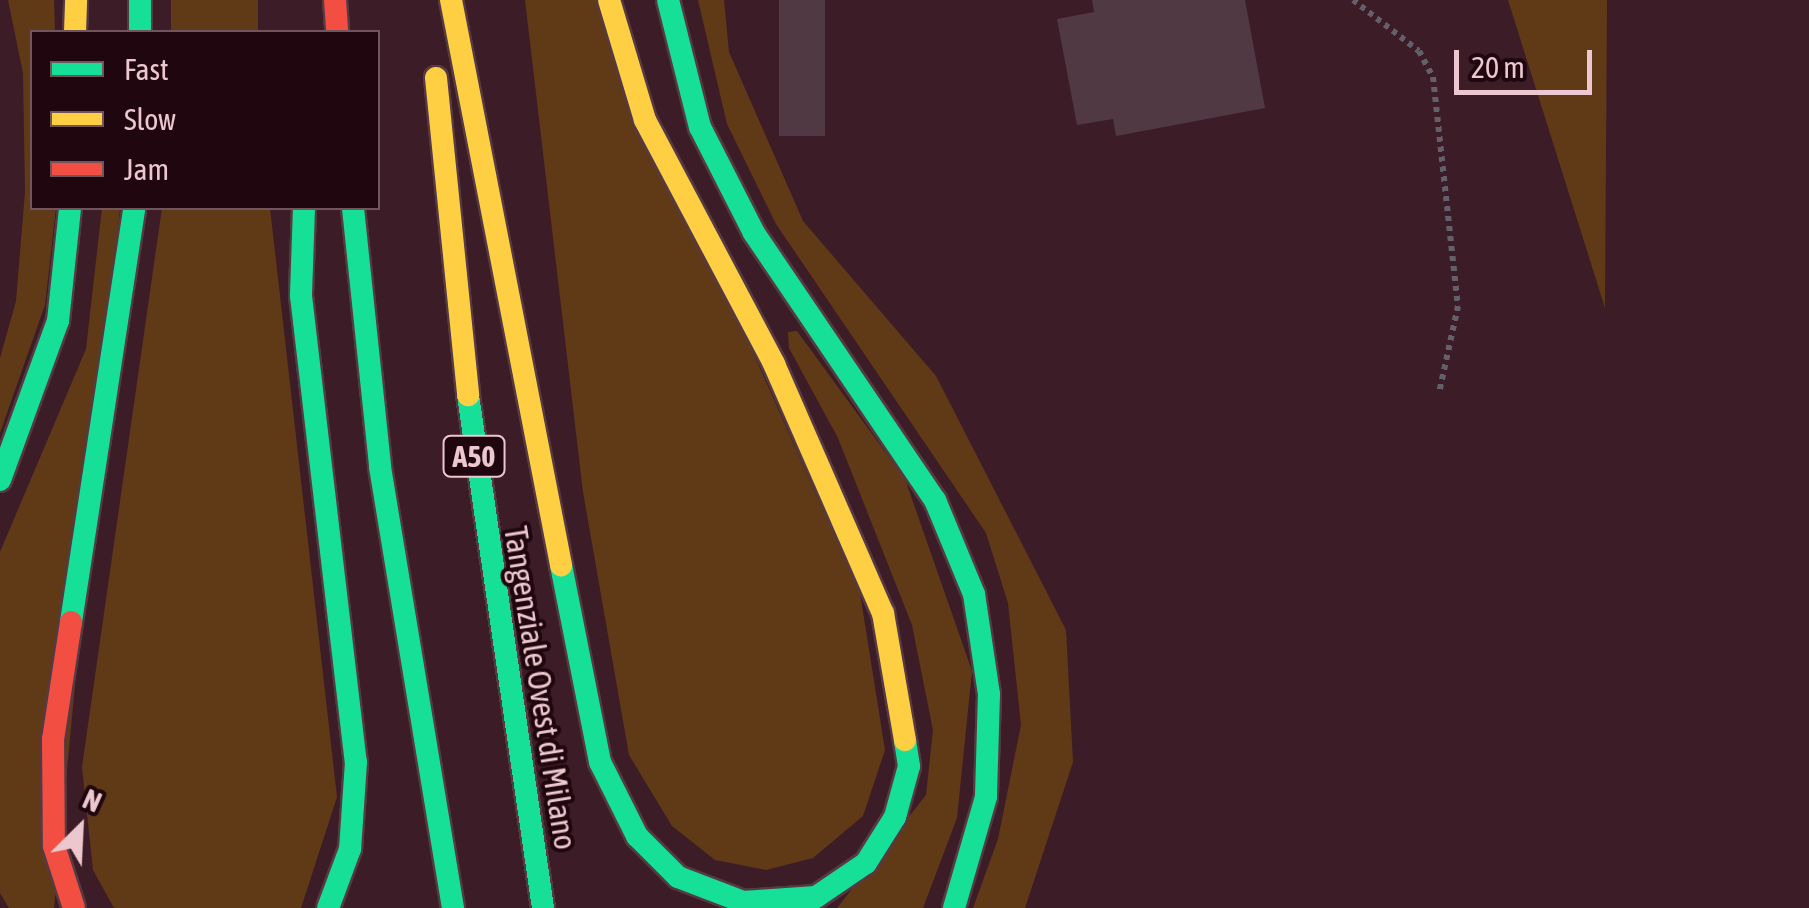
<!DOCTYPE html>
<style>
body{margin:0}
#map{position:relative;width:1809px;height:908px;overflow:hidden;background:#3c1c27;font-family:"Asap Condensed",sans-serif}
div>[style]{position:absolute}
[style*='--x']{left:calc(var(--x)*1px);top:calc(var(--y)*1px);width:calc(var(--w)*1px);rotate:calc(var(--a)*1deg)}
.green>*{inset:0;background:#603a17;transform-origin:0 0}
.building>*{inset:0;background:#513944;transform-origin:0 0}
.path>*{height:6px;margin-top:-3px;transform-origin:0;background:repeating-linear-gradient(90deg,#646069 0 5px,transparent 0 10px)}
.roads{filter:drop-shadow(2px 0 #563a43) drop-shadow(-2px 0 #563a43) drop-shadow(0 2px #563a43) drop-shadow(0 -2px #563a43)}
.fast>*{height:22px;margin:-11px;padding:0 11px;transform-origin:11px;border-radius:11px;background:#16e098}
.slow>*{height:22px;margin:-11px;padding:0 11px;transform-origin:11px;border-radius:11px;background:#ffcf43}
.jam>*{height:22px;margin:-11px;padding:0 11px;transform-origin:11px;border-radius:11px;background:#f24e42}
span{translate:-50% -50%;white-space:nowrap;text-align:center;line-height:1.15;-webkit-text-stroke:8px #20070f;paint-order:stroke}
.shield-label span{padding:2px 8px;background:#20070f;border:2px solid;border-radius:8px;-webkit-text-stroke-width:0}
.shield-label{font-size:30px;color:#edc7cf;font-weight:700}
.street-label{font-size:32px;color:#edc7cf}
.legend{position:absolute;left:30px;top:30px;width:350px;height:180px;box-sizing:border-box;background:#20070f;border:2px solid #72545c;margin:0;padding:12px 18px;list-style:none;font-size:30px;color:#edc7cf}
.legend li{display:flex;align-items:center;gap:20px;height:50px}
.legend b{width:50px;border:2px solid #72545c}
.north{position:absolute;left:30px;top:778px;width:100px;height:100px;-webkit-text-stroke:8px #20070f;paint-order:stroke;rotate:24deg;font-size:28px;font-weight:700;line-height:40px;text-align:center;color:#edc7cf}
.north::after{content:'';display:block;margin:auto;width:35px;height:45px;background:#edc7cf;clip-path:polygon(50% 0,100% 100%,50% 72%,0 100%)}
.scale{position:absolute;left:1454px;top:50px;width:138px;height:45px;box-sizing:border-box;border:5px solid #edc7cf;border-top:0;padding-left:12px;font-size:30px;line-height:35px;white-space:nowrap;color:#edc7cf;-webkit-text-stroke:8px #20070f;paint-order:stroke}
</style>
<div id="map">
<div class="green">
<div style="clip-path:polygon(8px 0,54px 0,55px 32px,32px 32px,32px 208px,56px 208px,45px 305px,0 433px,0 358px,16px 301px,25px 192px,23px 73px)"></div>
<div style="left:171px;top:0;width:87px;height:32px"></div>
<div style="clip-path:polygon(525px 0,596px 0,860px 593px,885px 750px,863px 816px,813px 858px,766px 870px,715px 860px,672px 826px,629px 755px,583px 492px)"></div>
<div style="clip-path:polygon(698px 0,724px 0,729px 52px,803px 221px,936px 376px,1066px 630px,1073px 762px,1025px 908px,973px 908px,998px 839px,1021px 725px,1008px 603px,986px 533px,776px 224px,727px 124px)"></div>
<div style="clip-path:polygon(1508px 0,1607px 0,1605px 308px)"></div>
<div style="clip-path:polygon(102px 208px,120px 208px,54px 908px,9px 908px,0 893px,0 552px,86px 349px)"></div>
<div style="clip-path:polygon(162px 208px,270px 208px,337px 797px,301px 908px,114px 908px,93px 870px,82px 767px)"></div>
<div style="clip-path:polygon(797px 331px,905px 479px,972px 671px,957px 818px,923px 908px,837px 908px,926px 795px,933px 730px,912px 625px,838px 438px,789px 348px,788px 332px)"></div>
</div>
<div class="building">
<div style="left:779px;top:0;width:46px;height:136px"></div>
<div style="clip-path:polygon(1092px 0,1245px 0,1265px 108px,1116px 136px,1113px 119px,1077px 125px,1057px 19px,1094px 12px)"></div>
</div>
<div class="path">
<div style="--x:1353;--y:0;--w:83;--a:37.7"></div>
<div style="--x:1419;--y:51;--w:30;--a:62"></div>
<div style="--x:1433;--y:77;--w:230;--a:83.8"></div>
<div style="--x:1458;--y:306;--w:89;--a:102.3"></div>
</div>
<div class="roads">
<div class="fast">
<div style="--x:140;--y:0;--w:32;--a:90"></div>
<div style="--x:668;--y:0;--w:131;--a:75.9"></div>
<div style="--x:700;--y:127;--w:119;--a:63"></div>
<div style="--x:754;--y:233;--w:323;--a:55.9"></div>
<div style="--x:935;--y:500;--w:102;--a:67.5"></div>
<div style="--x:974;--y:594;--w:101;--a:81.5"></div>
<div style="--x:989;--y:694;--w:103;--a:91.7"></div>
<div style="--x:986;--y:797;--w:116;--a:106.1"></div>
<div style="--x:304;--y:208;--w:88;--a:92"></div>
<div style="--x:301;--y:296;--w:469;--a:83.3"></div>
<div style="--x:356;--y:762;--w:87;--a:93.9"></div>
<div style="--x:350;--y:849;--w:63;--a:110.4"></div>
<div style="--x:353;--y:208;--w:260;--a:84"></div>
<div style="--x:380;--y:467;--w:447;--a:80.6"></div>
<div style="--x:468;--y:395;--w:518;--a:81.68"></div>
<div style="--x:0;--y:480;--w:169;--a:-70"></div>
<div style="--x:58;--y:321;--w:114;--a:-83.9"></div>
<div style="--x:561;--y:565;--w:201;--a:78.8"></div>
<div style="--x:600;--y:762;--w:83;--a:63.4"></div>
<div style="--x:637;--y:836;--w:58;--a:45"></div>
<div style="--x:678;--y:877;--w:70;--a:21"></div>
<div style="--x:743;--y:902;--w:73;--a:-3.9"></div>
<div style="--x:816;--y:897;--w:60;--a:-34.2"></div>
<div style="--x:866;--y:863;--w:54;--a:-57.8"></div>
<div style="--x:895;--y:817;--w:53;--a:-74.6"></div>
<div style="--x:909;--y:766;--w:26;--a:-99"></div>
<div style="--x:71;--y:622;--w:419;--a:-81.3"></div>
</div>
<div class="slow">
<div style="--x:451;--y:0;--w:576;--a:78.98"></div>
<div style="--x:609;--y:0;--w:125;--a:73.3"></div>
<div style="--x:645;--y:120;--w:276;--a:62.1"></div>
<div style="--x:774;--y:364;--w:272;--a:66.4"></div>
<div style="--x:883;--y:613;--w:129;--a:80.2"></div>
<div style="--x:75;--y:32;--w:32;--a:-88"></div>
<div style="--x:436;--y:78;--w:319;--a:84.2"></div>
</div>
<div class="jam">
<div style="--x:335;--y:0;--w:32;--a:86"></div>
<div style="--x:71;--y:622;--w:118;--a:98.7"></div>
<div style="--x:53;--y:739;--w:107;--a:89.5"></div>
<div style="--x:54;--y:846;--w:65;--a:72.1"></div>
</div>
</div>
<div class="shield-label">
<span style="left:474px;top:456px">A50</span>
</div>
<div class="street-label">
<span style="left:540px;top:688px;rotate:81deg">Tangenziale Ovest di Milano</span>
</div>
<ul class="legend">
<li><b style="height:12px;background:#16e098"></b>Fast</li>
<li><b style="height:12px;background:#ffcf43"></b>Slow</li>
<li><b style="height:12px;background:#f24e42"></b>Jam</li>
</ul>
<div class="north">N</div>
<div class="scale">20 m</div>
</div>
